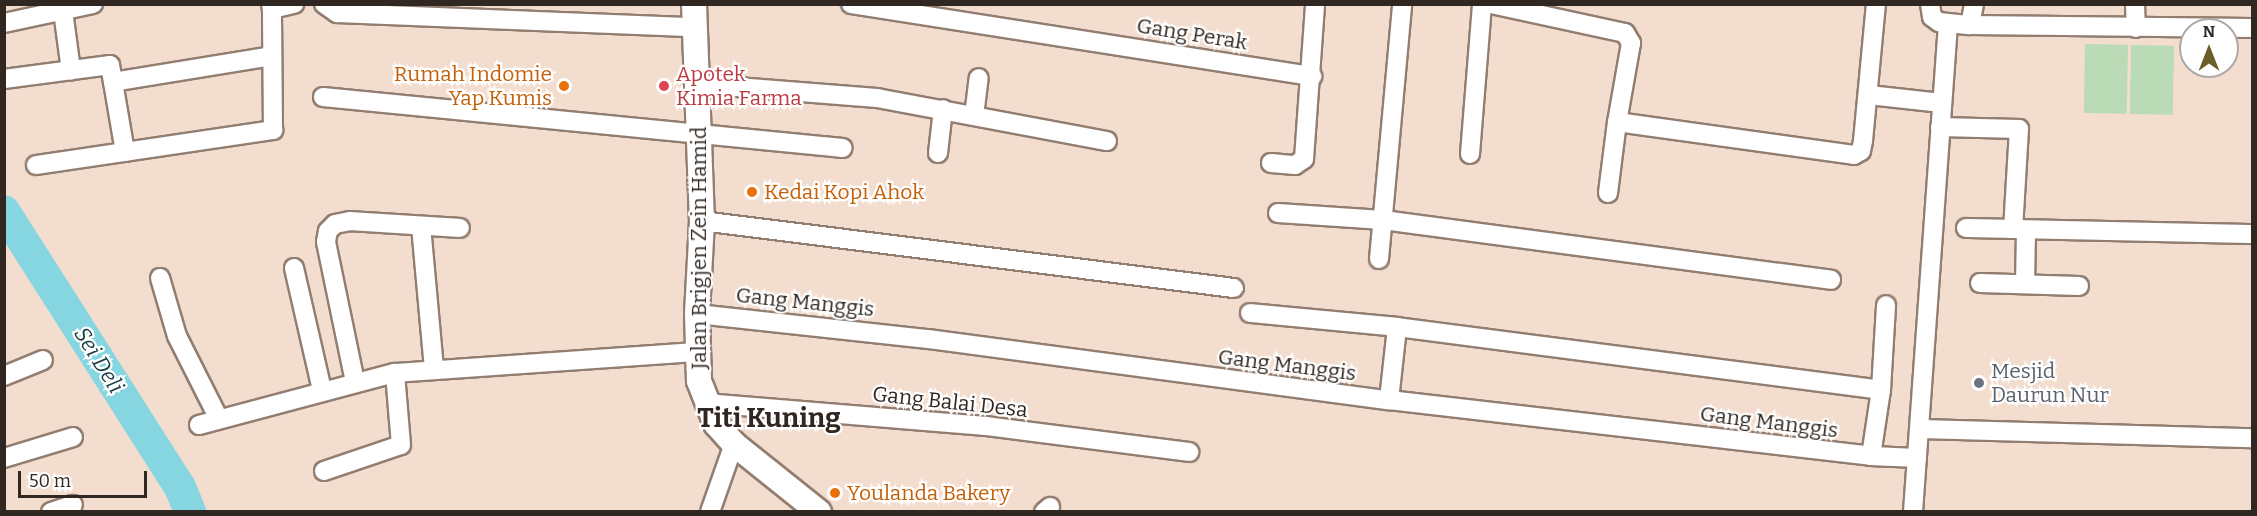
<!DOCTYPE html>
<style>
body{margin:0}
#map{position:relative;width:2257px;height:516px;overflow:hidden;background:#f3ddce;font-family:Bitter,serif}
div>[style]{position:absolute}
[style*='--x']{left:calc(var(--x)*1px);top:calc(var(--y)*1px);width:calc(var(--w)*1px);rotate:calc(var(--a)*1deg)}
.green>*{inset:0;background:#bbdbb6;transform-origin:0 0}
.river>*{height:32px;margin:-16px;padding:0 16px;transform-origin:16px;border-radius:16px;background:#85d6e1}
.roads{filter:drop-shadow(2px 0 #927e71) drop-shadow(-2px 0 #927e71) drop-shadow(0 2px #927e71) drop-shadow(0 -2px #927e71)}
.minor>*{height:18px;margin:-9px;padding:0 9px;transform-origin:9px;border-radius:9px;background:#fff}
.major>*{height:24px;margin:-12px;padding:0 12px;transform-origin:12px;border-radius:12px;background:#fff}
.dots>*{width:16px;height:16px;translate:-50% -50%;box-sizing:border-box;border:3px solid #fff;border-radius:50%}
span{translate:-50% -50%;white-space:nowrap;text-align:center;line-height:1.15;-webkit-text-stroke:4.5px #fff;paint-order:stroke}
.street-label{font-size:21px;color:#302722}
.food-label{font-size:21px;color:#c56008}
.right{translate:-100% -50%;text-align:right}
.left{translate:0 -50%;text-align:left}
.health-label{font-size:21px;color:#be3a42}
.worship-label{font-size:21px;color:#5b616d}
.water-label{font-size:22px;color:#143b40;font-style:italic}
.district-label{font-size:27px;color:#302722;font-weight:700}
.frame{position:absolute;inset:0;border:6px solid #302722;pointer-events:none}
.north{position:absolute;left:2179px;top:18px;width:60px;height:60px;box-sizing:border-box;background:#fff;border:2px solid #aca9a7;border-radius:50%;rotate:0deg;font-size:16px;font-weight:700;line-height:24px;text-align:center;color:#302722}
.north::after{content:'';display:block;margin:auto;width:21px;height:27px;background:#6a5e2b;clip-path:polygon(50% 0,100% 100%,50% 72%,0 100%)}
.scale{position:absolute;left:18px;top:471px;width:129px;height:27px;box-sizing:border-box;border:3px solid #302722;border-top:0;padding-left:8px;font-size:18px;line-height:21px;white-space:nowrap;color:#302722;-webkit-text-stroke:4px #fff;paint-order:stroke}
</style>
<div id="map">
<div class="green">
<div style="left:2085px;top:44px;width:43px;height:69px;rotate:1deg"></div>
<div style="left:2131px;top:45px;width:43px;height:69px;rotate:1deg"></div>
</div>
<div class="river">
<div style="--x:4;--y:211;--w:327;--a:57.5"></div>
<div style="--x:180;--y:487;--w:27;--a:68"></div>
</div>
<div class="roads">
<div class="minor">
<div style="--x:271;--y:4;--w:5;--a:79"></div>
<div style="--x:272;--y:9;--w:23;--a:-13"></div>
<div style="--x:324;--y:4;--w:16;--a:35"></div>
<div style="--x:337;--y:13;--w:356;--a:2.3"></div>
<div style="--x:851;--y:4;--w:467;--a:8.9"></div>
<div style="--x:1491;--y:4;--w:137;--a:12.2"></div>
<div style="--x:1625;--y:33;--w:12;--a:59"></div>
<div style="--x:1631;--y:43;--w:80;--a:100"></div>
<div style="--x:1617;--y:122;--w:239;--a:7.9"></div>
<div style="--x:1854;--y:155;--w:8;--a:-30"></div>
<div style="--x:1861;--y:151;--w:10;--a:-79"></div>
<div style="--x:1863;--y:141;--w:138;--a:-84.6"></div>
<div style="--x:1930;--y:4;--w:13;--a:81"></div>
<div style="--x:1932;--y:17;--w:9;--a:36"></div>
<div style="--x:1939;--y:22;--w:31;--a:6"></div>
<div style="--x:1970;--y:25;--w:282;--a:0.6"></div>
<div style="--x:2135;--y:4;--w:24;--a:88"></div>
<div style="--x:63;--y:11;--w:60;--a:82.3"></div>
<div style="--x:4;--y:23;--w:91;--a:-12.1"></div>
<div style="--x:1970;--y:25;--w:21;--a:-79"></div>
<div style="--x:4;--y:79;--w:107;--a:-7.5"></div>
<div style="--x:110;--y:65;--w:17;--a:80"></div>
<div style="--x:698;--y:84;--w:180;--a:4.5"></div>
<div style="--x:877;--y:98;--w:234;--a:10.6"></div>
<div style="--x:1869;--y:95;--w:73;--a:6.3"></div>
<div style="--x:323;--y:97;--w:522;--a:5.6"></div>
<div style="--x:974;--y:116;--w:38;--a:-83"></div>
<div style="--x:1940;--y:127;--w:79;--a:1.5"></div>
<div style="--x:2019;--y:129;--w:100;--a:93.4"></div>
<div style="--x:125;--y:152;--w:71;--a:-99.7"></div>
<div style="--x:113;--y:82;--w:161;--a:-9.3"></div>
<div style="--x:938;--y:153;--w:44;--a:-83.5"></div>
<div style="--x:1470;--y:154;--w:150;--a:-85.4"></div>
<div style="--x:1271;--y:163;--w:24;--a:5"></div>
<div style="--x:1295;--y:165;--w:11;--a:-34"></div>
<div style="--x:1304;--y:159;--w:155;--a:-85.9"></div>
<div style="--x:36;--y:165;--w:240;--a:-8.4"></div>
<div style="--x:273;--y:130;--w:121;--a:-90.5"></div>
<div style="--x:1608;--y:193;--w:72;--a:-82.8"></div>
<div style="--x:1278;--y:213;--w:105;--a:3.8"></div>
<div style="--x:1383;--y:220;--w:452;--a:7.6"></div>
<div style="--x:702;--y:221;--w:536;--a:7.18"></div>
<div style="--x:421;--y:226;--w:144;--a:84.8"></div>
<div style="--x:1966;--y:228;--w:286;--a:1.2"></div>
<div style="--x:1379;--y:259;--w:256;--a:-84.8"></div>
<div style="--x:294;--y:268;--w:125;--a:77.1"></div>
<div style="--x:160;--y:278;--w:60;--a:73.7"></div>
<div style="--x:177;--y:336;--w:93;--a:63.2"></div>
<div style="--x:1980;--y:283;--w:99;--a:1.7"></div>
<div style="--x:2025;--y:284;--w:54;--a:-88.9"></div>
<div style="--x:1250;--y:313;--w:148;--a:5.4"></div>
<div style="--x:1397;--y:327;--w:488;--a:7.4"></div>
<div style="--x:697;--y:314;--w:233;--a:6.2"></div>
<div style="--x:929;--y:339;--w:464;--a:7.6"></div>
<div style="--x:1389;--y:400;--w:485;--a:6.6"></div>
<div style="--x:1871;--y:456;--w:46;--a:2.5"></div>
<div style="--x:4;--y:376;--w:42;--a:-22.3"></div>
<div style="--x:355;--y:382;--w:143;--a:-101.7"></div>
<div style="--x:326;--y:242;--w:11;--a:-80"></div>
<div style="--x:328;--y:231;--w:10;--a:-45"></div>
<div style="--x:335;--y:224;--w:15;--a:-11"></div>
<div style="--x:350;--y:221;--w:110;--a:3.6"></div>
<div style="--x:1389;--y:400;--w:73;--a:-83.7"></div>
<div style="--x:705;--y:403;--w:282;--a:4.7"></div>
<div style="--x:986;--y:426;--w:205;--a:7.3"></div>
<div style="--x:199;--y:425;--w:203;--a:-14.9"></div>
<div style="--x:395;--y:373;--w:303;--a:-4"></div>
<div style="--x:1921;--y:429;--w:331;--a:1.6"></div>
<div style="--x:1871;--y:456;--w:67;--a:-81.4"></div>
<div style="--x:1881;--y:390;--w:85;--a:-86.6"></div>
<div style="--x:4;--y:458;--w:72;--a:-16.9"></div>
<div style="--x:324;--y:471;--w:81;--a:-18.7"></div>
<div style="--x:401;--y:445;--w:72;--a:-94.8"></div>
<div style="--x:51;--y:512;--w:23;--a:-18"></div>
<div style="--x:710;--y:512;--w:72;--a:-70.6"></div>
<div style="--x:1044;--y:512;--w:8;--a:-40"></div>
<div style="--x:1913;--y:512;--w:490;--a:-85.9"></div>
</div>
<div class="major">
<div style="--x:694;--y:4;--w:217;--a:87.9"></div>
<div style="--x:702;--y:221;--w:93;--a:93.1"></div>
<div style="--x:697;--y:314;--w:67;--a:88.3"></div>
<div style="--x:699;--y:381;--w:46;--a:68.4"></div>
<div style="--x:716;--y:424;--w:27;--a:48"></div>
<div style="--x:734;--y:444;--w:109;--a:38.7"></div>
</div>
</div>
<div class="dots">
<div style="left:564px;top:86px;background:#e8710a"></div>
<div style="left:664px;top:86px;background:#e0444e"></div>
<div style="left:752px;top:192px;background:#e8710a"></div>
<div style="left:1979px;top:383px;background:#6b7280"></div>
<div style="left:835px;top:493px;background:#e8710a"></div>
</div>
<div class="street-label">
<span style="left:1192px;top:34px;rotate:9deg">Gang Perak</span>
<span style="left:699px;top:248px;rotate:-90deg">Jalan Brigjen Zein Hamid</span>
<span style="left:805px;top:302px;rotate:6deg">Gang Manggis</span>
<span style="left:1287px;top:365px;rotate:7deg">Gang Manggis</span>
<span style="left:950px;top:402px;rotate:6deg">Gang Balai Desa</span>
<span style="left:1769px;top:422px;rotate:7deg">Gang Manggis</span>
</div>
<div class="food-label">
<span class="right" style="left:552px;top:86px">Rumah Indomie<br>Yap Kumis</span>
<span class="left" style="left:764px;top:192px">Kedai Kopi Ahok</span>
<span class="left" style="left:847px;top:493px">Youlanda Bakery</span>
</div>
<div class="health-label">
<span class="left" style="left:676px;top:86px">Apotek<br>Kimia Farma</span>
</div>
<div class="worship-label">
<span class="left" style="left:1991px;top:383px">Mesjid<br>Daurun Nur</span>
</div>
<div class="water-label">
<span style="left:99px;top:360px;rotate:58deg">Sei Deli</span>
</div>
<div class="district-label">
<span style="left:769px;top:419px">Titi Kuning</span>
</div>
<div class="frame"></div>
<div class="north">N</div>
<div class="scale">50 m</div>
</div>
